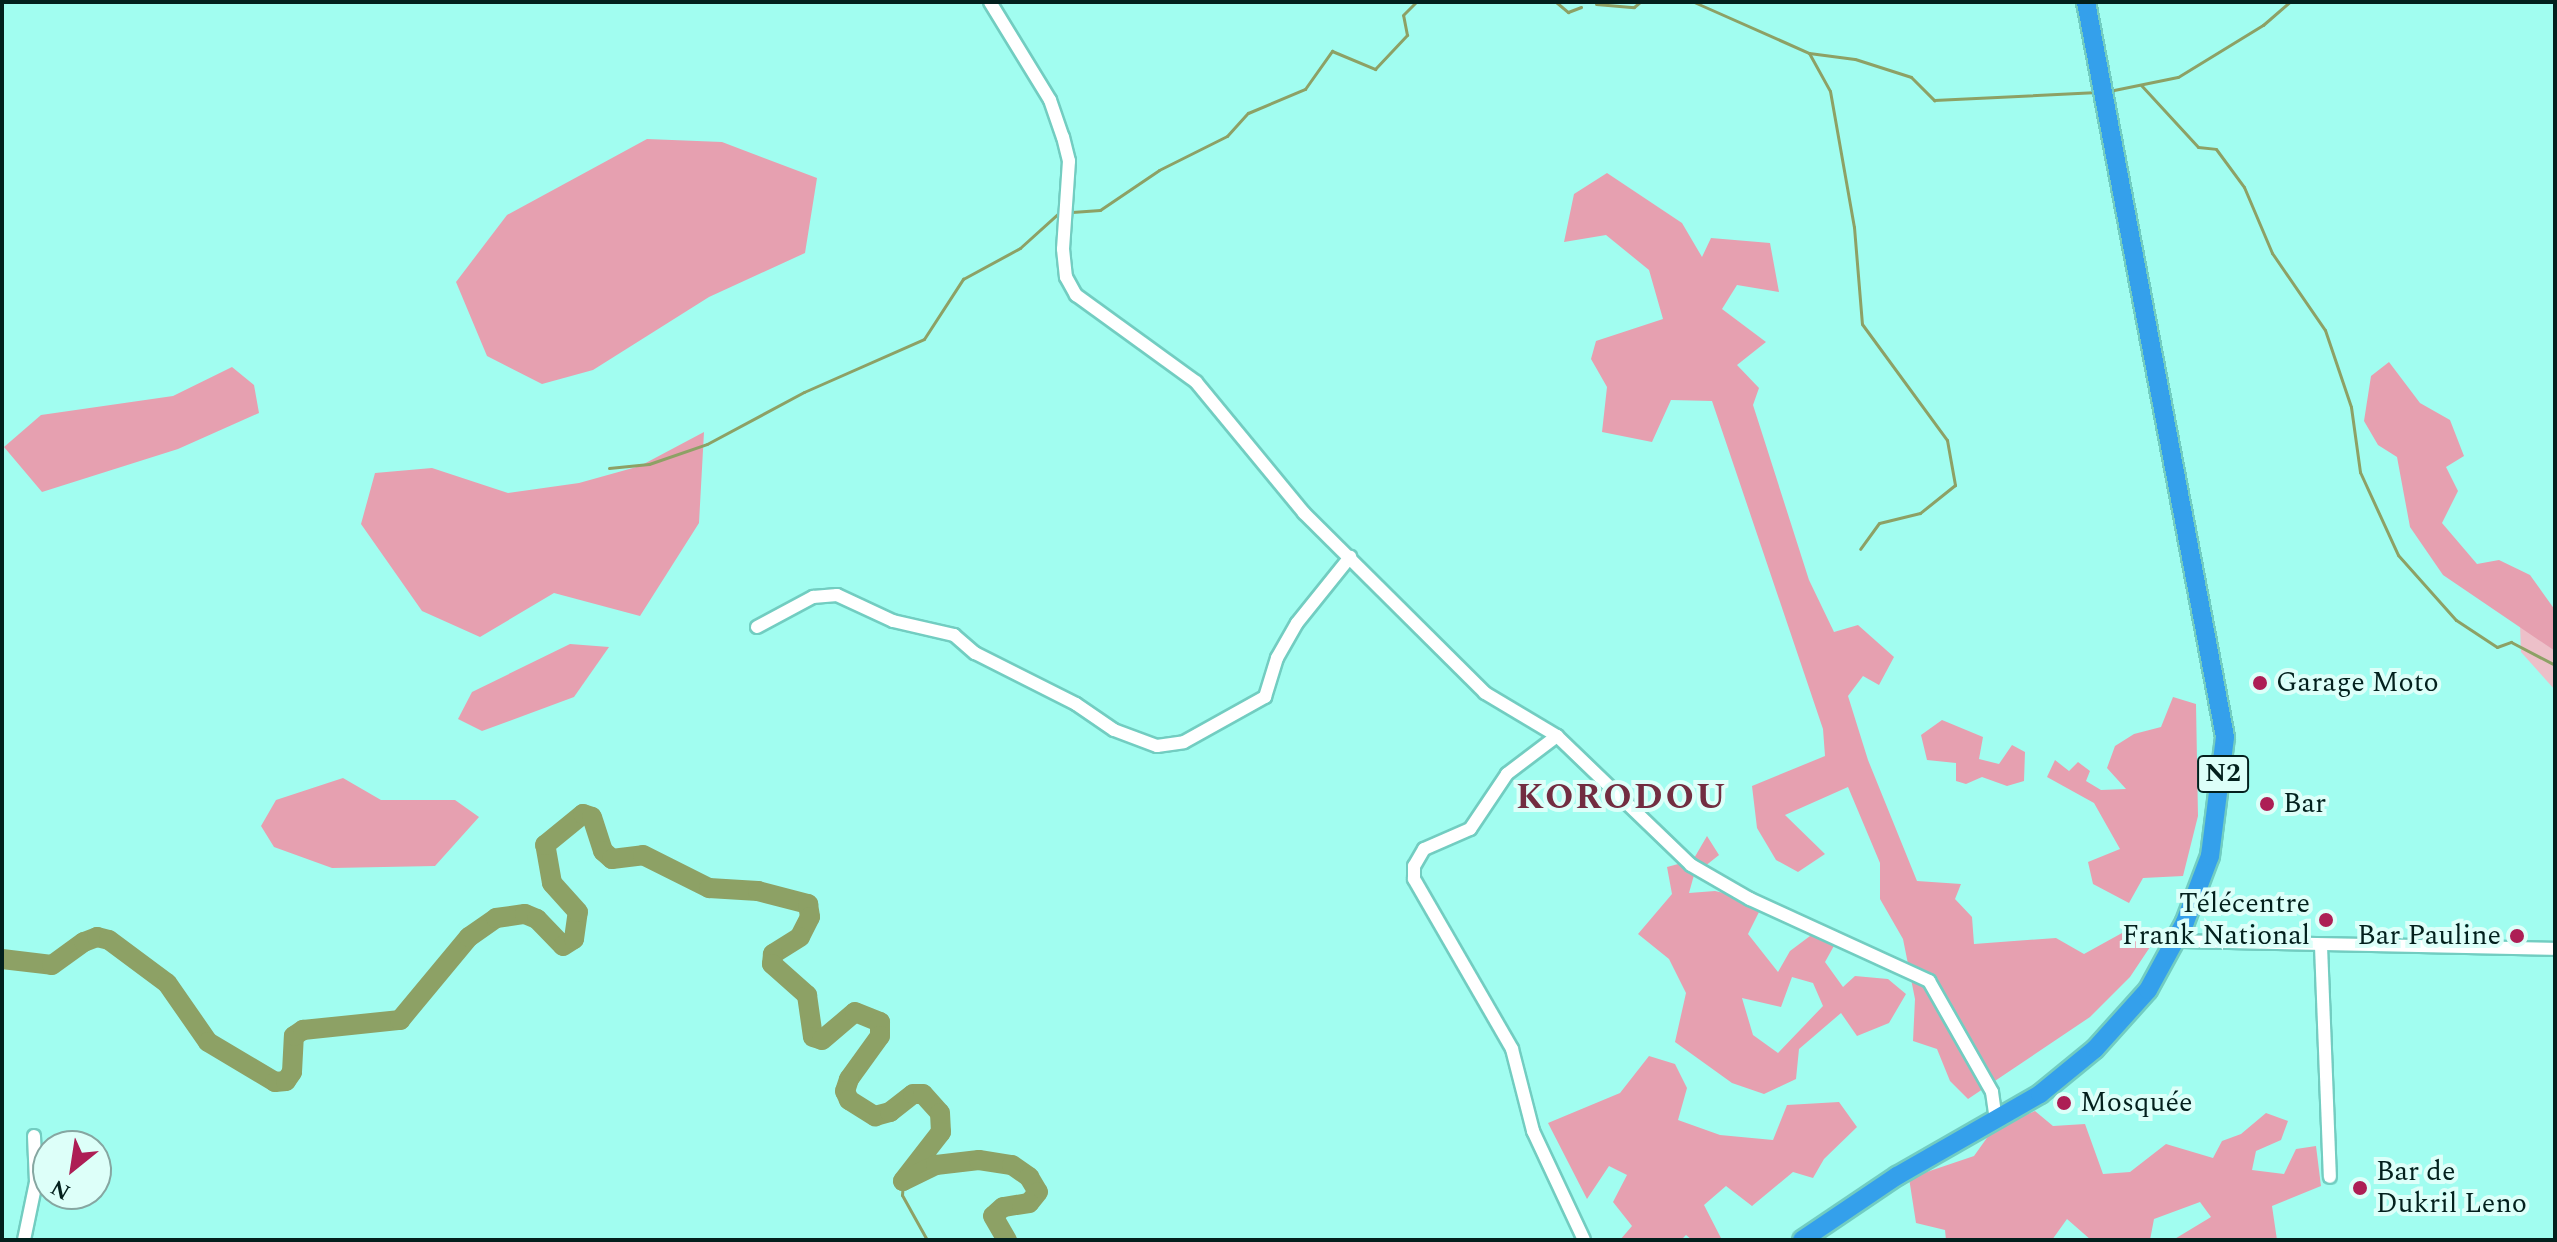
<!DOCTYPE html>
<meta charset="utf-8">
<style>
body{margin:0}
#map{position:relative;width:2557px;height:1242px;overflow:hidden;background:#a1fdf0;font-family:Spectral,serif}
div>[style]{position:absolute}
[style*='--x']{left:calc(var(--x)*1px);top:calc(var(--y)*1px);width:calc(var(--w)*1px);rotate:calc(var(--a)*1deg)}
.green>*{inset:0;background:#edc0c9}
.forest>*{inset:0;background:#e6a0b0}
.stream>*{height:3px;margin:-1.5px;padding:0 1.5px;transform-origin:1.5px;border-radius:1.5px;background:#8da165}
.river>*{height:20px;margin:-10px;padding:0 10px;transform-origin:10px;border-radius:10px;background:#8da165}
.roads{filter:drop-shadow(2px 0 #72cdc1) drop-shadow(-2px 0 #72cdc1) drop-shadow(0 2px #72cdc1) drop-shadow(0 -2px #72cdc1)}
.minor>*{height:12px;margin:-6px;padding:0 6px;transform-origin:6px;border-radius:6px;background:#fff}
.highway>*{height:18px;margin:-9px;padding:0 9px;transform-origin:9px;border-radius:9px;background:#34a0eb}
.dots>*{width:22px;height:22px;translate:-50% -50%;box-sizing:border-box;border:4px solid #ddfff9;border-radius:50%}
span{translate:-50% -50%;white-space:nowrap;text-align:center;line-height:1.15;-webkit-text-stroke:8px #ddfff9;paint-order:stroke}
.shield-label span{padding:2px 6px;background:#ddfff9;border:2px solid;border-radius:6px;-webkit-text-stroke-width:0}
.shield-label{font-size:26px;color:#03201d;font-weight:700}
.poi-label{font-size:28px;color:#03201d}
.left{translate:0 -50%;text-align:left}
.right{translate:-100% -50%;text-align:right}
.district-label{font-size:36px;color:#722d41;font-weight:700;letter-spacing:2px}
.frame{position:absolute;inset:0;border:4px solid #03201d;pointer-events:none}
.north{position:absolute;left:32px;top:1130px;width:80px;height:80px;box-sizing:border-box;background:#ddfff9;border:2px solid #86a6a1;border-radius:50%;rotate:210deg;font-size:22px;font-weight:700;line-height:32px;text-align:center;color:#03201d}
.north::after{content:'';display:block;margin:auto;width:28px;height:36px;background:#ad1e55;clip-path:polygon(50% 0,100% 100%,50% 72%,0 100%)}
</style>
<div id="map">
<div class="green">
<div style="clip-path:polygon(2520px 625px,2555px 651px,2555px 690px,2521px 652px)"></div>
</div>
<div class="forest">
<div style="clip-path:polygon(647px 139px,722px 142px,817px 178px,805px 253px,709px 297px,593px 370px,542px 384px,487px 356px,456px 282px,507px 215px)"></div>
<div style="clip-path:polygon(1607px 173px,1682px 223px,1702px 257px,1711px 238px,1770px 243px,1779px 292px,1737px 285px,1722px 309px,1766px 342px,1737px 365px,1759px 388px,1753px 405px,1809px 580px,1834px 632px,1858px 625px,1894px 657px,1879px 685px,1863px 676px,1848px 696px,1868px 760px,1917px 881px,1961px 884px,1955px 899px,1972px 917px,1974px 944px,2056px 938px,2084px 954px,2122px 933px,2150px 947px,2130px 977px,2090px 1017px,1968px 1099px,1950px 1081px,1937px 1049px,1913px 1041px,1915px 999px,1903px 939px,1880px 899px,1880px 863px,1848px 787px,1785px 815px,1825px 854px,1798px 872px,1776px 860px,1757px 828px,1752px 786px,1825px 756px,1823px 729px,1712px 401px,1671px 400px,1652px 442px,1602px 432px,1607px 387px,1591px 359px,1596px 341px,1663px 319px,1649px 270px,1606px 235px,1564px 242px,1574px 194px)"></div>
<div style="clip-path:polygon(2389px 362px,2420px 403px,2450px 420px,2464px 456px,2446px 467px,2458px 491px,2442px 523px,2477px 564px,2499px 560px,2530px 575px,2555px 610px,2555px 651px,2443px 575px,2410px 527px,2397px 457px,2378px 445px,2364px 421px,2371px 376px)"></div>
<div style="clip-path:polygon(232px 367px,254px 385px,259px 413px,178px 449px,42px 492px,4px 447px,41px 415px,173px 396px)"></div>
<div style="clip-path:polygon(704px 432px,699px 523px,640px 616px,554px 593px,480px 637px,422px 611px,361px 524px,375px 473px,432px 468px,508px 493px,579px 483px,640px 466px)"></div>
<div style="clip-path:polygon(570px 644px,609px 647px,574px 697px,482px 731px,458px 719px,472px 692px)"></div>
<div style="clip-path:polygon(2173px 697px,2196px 704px,2198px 816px,2183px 876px,2143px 878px,2129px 903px,2093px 884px,2088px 862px,2120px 849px,2094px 803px,2047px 777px,2055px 760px,2069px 771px,2078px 762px,2090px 771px,2086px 781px,2101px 790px,2126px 789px,2107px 768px,2115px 746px,2134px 734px,2161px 727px)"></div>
<div style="clip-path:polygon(1942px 720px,1983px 737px,1979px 759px,1999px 764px,2012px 745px,2025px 752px,2024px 781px,2007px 786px,1982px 777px,1966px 784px,1956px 781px,1956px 763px,1927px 760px,1921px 735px)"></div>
<div style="clip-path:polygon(343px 778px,381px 800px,455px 800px,479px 817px,435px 866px,332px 868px,274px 847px,261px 826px,276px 800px)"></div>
<div style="clip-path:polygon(evenodd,1707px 836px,1719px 855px,1694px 875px,1689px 893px,1715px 891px,1750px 899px,1760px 910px,1748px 934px,1778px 972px,1790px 951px,1818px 930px,1835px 944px,1825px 962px,1843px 987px,1855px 976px,1888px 979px,1906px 994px,1889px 1023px,1857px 1036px,1841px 1013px,1799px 1049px,1796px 1079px,1764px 1094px,1732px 1083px,1675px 1042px,1686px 993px,1669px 959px,1638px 934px,1672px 894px,1667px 867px,1693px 860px,1707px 836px,1792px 977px,1813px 983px,1823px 1006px,1778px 1053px,1753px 1035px,1742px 998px,1781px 1007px,1792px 977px)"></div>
<div style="clip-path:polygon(1649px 1056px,1675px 1064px,1687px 1088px,1678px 1120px,1720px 1135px,1773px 1140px,1787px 1105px,1839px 1102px,1857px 1127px,1824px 1159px,1813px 1178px,1793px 1172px,1752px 1206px,1726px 1186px,1704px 1205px,1722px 1240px,1692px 1240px,1686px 1235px,1681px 1240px,1620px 1240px,1632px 1226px,1613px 1202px,1627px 1175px,1609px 1166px,1587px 1199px,1548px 1123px,1620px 1093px)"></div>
<div style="clip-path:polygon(2035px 1111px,2053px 1126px,2085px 1124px,2103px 1174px,2130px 1172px,2166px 1144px,2213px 1158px,2222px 1141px,2241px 1134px,2266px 1113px,2288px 1121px,2281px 1140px,2256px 1151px,2252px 1170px,2284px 1174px,2296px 1149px,2316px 1146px,2321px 1186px,2272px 1206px,2277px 1240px,2173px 1240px,2211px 1217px,2200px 1202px,2154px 1219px,2150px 1240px,2091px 1240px,2067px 1219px,2052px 1240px,1946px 1240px,1945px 1230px,1916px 1223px,1909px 1178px,1974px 1156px,1994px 1128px)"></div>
</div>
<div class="stream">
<div style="--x:1556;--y:2;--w:16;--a:40"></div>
<div style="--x:1568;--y:12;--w:14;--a:-21"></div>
<div style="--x:1694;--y:2;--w:126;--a:23.9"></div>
<div style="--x:1809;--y:53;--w:46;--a:7.4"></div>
<div style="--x:1855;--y:59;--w:59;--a:17.8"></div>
<div style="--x:1911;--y:77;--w:33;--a:45"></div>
<div style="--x:1934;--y:100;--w:164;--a:-2.8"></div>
<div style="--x:1596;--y:4;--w:38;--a:5"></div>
<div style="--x:1634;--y:7;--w:8;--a:-40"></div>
<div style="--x:1809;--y:53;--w:43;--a:61.1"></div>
<div style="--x:1830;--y:91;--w:138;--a:80"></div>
<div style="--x:1854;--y:227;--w:97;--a:85.3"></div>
<div style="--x:1862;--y:324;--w:144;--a:53.8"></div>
<div style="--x:1947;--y:440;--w:46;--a:79.9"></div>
<div style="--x:1955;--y:485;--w:45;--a:141.3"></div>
<div style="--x:1920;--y:513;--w:42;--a:166.3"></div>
<div style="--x:1879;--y:523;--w:32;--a:126"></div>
<div style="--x:2141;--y:85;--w:84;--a:47.4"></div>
<div style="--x:2198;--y:147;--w:18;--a:6"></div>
<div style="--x:2216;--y:149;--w:47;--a:53.6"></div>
<div style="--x:2244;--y:187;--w:72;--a:67"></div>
<div style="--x:2272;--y:253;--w:93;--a:55.5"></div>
<div style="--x:2325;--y:330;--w:81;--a:71.3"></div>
<div style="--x:2351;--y:407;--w:66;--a:82.1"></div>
<div style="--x:2360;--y:472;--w:91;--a:65.4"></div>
<div style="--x:2398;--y:555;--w:87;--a:48.3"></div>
<div style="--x:2456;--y:620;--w:49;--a:33.4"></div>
<div style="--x:2497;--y:647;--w:15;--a:-20"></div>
<div style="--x:2511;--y:642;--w:50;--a:27.6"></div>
<div style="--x:2109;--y:91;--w:70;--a:-11.5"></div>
<div style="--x:2178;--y:77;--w:100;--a:-31.5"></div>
<div style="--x:2263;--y:25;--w:35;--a:-41"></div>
<div style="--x:1072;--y:212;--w:28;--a:-4"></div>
<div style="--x:1100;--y:210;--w:71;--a:-34.1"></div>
<div style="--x:1159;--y:170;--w:76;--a:-26.6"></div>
<div style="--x:1227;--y:136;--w:31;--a:-48"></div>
<div style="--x:1248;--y:113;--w:62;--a:-22.8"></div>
<div style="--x:1305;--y:89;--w:47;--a:-54.6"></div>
<div style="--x:1332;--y:51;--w:47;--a:22.7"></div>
<div style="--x:1375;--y:69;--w:47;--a:-46.7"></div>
<div style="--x:1407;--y:35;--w:20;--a:-101"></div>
<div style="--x:1403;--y:15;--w:18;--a:-45"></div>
<div style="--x:609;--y:468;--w:40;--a:-5.7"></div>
<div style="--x:649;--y:464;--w:61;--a:-19"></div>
<div style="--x:707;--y:444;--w:110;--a:-28.2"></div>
<div style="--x:804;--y:392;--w:131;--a:-23.8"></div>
<div style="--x:924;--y:339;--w:72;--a:-57"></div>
<div style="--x:963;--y:279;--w:65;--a:-28.5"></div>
<div style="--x:1020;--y:248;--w:55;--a:-42.1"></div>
<div style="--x:903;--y:1181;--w:14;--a:94"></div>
<div style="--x:902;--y:1195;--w:51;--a:60.9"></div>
</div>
<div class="river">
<div style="--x:2;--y:959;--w:50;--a:6.8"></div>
<div style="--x:52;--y:965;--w:39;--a:-36"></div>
<div style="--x:84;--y:942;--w:14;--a:-21"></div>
<div style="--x:97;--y:937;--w:12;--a:14"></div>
<div style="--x:109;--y:940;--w:72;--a:36.6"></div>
<div style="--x:167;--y:983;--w:72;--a:55.2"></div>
<div style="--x:208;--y:1042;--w:78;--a:30.8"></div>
<div style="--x:275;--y:1082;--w:11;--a:-5"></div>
<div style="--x:286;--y:1081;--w:11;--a:-56"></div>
<div style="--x:292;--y:1072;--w:36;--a:-87"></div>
<div style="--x:294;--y:1036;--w:11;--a:-34"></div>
<div style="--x:303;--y:1030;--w:98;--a:-5.9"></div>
<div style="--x:400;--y:1020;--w:108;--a:-50.3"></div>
<div style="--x:469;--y:937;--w:33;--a:-35"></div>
<div style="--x:496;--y:918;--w:29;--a:-8"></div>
<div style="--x:525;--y:914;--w:13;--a:23"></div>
<div style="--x:537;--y:919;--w:37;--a:46"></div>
<div style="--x:563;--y:946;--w:13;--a:-32"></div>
<div style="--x:574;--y:939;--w:27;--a:-82"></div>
<div style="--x:578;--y:912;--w:39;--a:-132"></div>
<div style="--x:552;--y:883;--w:39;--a:-100"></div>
<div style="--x:545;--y:845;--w:49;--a:-39.2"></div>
<div style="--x:583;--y:814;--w:9;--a:18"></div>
<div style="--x:592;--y:817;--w:36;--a:72"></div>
<div style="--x:603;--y:851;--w:12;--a:42"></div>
<div style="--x:612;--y:859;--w:31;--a:-7"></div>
<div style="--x:643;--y:855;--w:74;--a:26.6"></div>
<div style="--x:709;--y:888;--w:49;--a:3.5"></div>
<div style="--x:758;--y:891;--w:52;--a:14.6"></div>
<div style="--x:808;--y:904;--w:13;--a:81"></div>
<div style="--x:810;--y:917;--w:22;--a:117"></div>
<div style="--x:800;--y:937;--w:32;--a:148"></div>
<div style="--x:773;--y:954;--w:10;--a:96"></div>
<div style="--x:772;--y:964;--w:47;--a:41.5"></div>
<div style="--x:807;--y:995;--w:42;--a:81.9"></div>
<div style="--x:813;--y:1037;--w:9;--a:18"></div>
<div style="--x:822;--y:1040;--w:43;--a:-40.3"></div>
<div style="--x:855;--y:1012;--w:27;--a:22"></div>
<div style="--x:880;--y:1022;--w:14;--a:90"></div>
<div style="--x:880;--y:1036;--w:53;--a:125.8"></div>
<div style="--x:849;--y:1079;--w:13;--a:108"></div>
<div style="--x:845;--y:1091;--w:10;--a:66"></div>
<div style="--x:849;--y:1100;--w:31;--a:32"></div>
<div style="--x:875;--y:1116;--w:16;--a:-15"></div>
<div style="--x:890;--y:1112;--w:29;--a:-38"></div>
<div style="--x:913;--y:1094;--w:10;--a:0"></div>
<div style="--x:923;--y:1094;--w:25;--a:48"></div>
<div style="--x:940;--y:1113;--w:19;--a:87"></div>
<div style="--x:941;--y:1132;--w:62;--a:127.8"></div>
<div style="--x:903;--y:1181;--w:37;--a:-26"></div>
<div style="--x:936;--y:1165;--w:43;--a:-6.6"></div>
<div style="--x:979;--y:1160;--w:33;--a:9"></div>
<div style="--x:1012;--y:1165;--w:21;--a:35"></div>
<div style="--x:1029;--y:1177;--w:17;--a:59"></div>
<div style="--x:1038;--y:1192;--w:14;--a:129"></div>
<div style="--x:1029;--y:1203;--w:26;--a:171"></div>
<div style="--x:1003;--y:1207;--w:13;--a:138"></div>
<div style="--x:993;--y:1216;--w:28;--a:60"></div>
</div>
<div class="roads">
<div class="minor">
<div style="--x:990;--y:2;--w:115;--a:58.5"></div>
<div style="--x:1050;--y:100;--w:39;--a:71"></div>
<div style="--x:1063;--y:137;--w:25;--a:76"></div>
<div style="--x:1069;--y:161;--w:88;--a:93.9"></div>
<div style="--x:1063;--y:249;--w:28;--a:84"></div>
<div style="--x:1066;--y:277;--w:21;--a:61"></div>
<div style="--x:1076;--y:295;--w:148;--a:35.9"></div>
<div style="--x:1196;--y:382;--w:170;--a:50.5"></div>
<div style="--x:1304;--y:513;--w:255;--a:44.8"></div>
<div style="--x:1485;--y:693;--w:84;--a:30.8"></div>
<div style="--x:1557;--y:736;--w:186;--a:43.9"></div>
<div style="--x:1691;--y:865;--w:68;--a:30"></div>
<div style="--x:1750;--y:899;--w:197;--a:24.6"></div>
<div style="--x:1929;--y:981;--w:128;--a:60.4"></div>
<div style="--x:1992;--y:1092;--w:28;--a:82"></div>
<div style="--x:757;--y:627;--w:64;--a:-28.2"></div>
<div style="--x:813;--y:597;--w:24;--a:-5"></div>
<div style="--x:837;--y:595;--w:62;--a:24.9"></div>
<div style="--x:893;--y:621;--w:63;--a:12.9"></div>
<div style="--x:954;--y:635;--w:28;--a:41"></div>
<div style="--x:975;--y:653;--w:113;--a:26.8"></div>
<div style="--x:1076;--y:704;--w:46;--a:34.4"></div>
<div style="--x:1114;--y:730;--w:46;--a:20.4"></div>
<div style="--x:1157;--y:746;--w:27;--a:-8"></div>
<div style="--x:1184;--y:742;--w:93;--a:-29.1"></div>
<div style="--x:1265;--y:697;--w:41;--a:-72.9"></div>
<div style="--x:1277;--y:658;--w:40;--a:-60.3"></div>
<div style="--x:1297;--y:623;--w:85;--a:-51.2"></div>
<div style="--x:1557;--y:736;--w:63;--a:142.8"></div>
<div style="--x:1507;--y:774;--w:66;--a:123.9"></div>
<div style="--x:1470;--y:829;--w:50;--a:156.5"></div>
<div style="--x:1424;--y:849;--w:20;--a:120"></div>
<div style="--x:1414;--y:866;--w:13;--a:90"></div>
<div style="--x:1414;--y:879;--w:196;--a:60"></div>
<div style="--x:1512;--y:1049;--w:85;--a:75.6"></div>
<div style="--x:1533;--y:1131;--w:120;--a:64.9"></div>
<div style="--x:2176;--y:941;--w:379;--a:1.2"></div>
<div style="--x:2321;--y:946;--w:231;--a:87.8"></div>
<div style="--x:24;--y:1240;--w:59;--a:-78.3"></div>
<div style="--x:36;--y:1182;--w:46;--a:-92.5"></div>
</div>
<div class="highway">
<div style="--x:1802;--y:1240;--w:115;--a:-34"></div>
<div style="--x:1897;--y:1176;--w:165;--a:-29.8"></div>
<div style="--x:2040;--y:1094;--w:71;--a:-39.3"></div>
<div style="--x:2095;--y:1049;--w:79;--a:-48.1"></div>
<div style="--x:2148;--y:990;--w:77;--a:-61.4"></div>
<div style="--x:2185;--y:922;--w:71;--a:-69.3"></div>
<div style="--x:2210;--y:856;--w:120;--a:-82.8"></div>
<div style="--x:2225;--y:737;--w:748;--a:-100.71"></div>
</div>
</div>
<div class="dots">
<div style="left:2260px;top:683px;background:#ad1e55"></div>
<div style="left:2267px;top:804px;background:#ad1e55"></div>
<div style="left:2326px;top:920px;background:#ad1e55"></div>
<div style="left:2517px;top:936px;background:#ad1e55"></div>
<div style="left:2064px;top:1103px;background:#ad1e55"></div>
<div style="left:2360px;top:1188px;background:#ad1e55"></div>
</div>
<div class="shield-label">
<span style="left:2223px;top:774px">N2</span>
</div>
<div class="poi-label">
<span class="left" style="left:2276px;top:683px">Garage Moto</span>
<span class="left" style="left:2283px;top:804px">Bar</span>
<span class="right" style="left:2310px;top:920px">Télécentre<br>Frank National</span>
<span class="right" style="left:2501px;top:936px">Bar Pauline</span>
<span class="left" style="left:2080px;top:1103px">Mosquée</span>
<span class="left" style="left:2376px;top:1188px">Bar de<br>Dukril Leno</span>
</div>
<div class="district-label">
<span style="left:1622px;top:798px">KORODOU</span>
</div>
<div class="frame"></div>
<div class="north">N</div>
</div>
